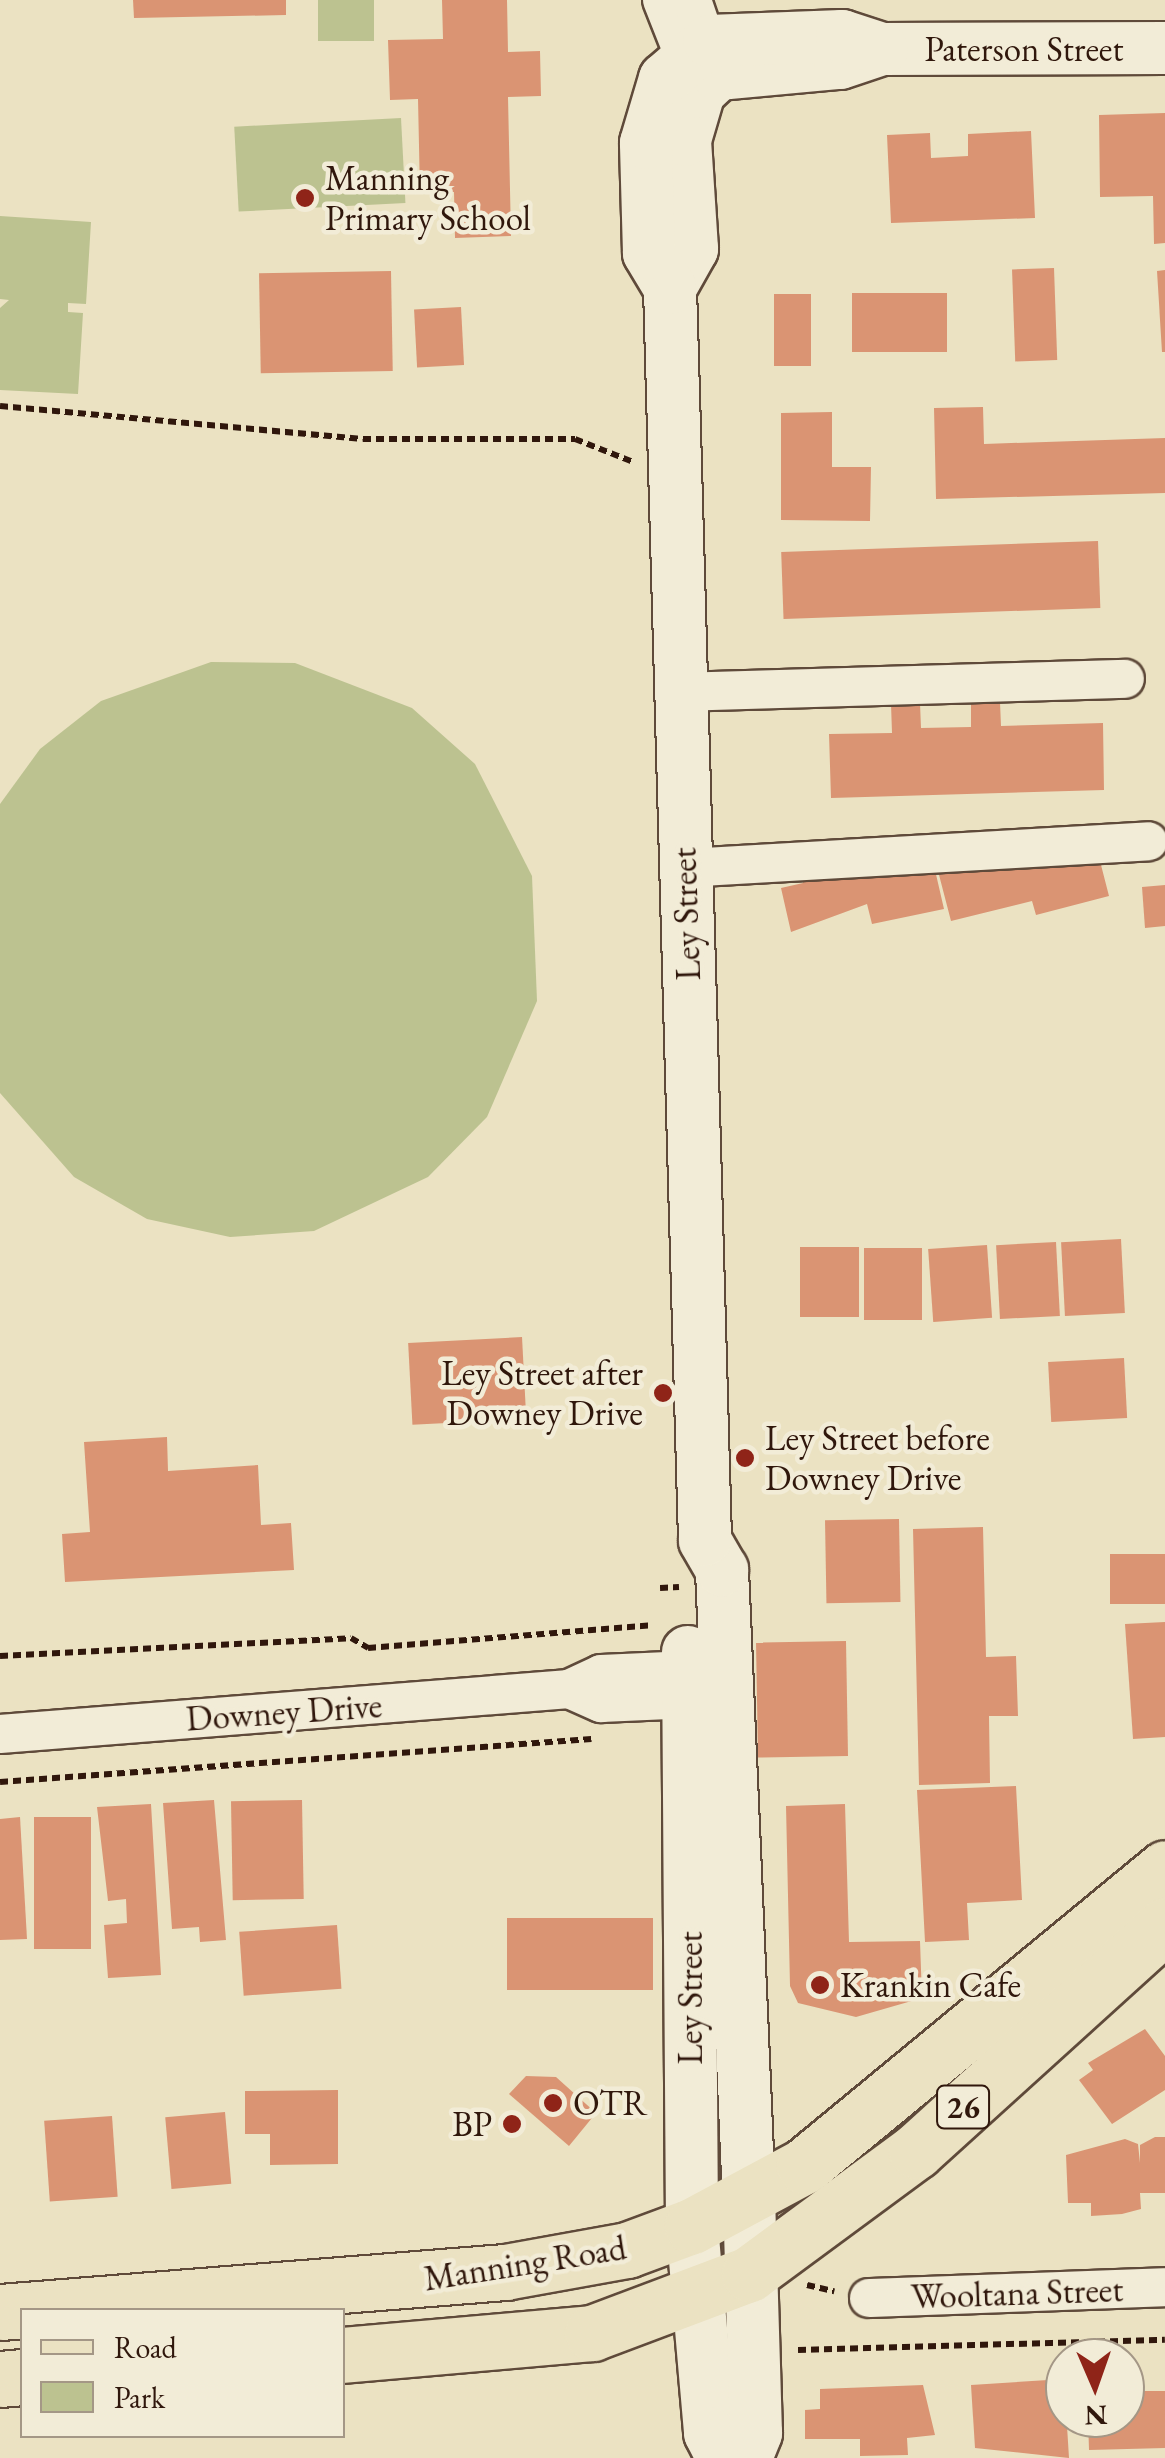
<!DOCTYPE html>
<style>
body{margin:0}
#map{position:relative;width:1165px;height:2458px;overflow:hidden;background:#ebe2c2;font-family:"EB Garamond",serif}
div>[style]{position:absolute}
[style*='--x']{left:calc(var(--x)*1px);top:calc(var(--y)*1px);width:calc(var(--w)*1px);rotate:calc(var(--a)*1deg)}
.green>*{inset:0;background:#bcc290;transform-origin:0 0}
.building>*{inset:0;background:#da9473;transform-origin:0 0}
.path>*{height:6px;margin-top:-3px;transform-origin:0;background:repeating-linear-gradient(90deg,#30170c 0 8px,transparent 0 13px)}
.roads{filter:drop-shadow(2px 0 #5f4a3a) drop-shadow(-2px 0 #5f4a3a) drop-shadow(0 2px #5f4a3a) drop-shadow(0 -2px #5f4a3a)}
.street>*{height:38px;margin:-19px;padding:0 19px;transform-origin:19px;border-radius:19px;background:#f2ecd7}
.secondary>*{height:52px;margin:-26px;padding:0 26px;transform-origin:26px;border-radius:26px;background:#f2ecd7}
.primary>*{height:55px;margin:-27.5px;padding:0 27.5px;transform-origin:27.5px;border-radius:27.5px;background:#ebe2c2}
.dots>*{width:28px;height:28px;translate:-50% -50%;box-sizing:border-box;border:5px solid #f2ecd7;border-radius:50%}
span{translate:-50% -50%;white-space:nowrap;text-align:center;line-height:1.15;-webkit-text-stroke:9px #f2ecd7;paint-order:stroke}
.shield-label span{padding:2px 8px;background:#f2ecd7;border:2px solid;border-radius:8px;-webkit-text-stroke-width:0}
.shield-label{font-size:32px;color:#30170c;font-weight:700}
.street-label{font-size:35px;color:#30170c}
.poi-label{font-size:35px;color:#30170c}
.left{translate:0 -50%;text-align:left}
.right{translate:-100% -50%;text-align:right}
.legend{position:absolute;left:20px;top:2308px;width:325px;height:130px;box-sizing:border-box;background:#f2ecd7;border:2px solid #a49786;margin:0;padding:12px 18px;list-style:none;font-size:30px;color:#30170c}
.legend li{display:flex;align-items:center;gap:20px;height:50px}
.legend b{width:50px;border:2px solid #a49786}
.north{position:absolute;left:1045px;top:2338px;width:100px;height:100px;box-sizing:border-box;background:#f2ecd7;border:2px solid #a49786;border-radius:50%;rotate:178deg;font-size:28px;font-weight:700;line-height:40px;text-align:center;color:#30170c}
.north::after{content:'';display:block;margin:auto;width:35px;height:45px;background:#8f2418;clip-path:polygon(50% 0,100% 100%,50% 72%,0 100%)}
</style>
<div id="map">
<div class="green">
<div style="left:318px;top:0;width:56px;height:41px"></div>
<div style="left:401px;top:118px;width:85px;height:167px;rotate:87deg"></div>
<div style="clip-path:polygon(0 216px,91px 222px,86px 304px,68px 303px,68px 312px,83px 313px,78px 394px,0 390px,0 308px,9px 300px,0 299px)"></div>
<div style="clip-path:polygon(211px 662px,295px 663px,412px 708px,475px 764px,532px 876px,537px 1001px,487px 1117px,428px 1177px,314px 1231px,230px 1237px,147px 1219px,74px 1177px,0 1093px,0 804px,40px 749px,101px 701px)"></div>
</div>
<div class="building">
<div style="clip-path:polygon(133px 0,286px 0,286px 15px,134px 18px)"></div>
<div style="clip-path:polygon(442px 0,507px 0,508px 52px,540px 51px,541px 96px,508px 97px,511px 236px,455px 238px,454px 192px,420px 193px,418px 99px,390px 100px,388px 40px,443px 39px)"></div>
<div style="clip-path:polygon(1165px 113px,1165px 243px,1154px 244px,1153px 196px,1100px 197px,1099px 115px)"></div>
<div style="clip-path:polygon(1031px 131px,1035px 218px,891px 223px,887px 135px,930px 133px,931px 158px,968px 156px,968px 134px)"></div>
<div style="left:1054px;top:268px;width:92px;height:42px;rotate:88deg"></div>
<div style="clip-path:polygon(1165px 270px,1165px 352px,1162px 352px,1157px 271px)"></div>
<div style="left:391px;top:271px;width:100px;height:132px;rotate:89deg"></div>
<div style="left:947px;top:293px;width:59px;height:95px;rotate:90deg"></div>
<div style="left:774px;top:294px;width:37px;height:72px"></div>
<div style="left:461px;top:307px;width:58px;height:47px;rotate:87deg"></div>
<div style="clip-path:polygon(983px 407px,984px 444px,1165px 438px,1165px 493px,936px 499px,934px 408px)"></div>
<div style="clip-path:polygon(832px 412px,832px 467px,871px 467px,870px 521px,781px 520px,781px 413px)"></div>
<div style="left:1098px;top:541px;width:67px;height:317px;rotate:88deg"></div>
<div style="clip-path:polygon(1000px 702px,1001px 726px,1103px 723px,1104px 790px,831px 798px,829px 734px,892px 733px,891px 704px,920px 703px,921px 728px,971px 727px,971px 703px)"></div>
<div style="clip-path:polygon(1092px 830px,1109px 896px,1036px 915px,1032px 901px,951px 921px,938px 871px)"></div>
<div style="clip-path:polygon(929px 844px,944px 909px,872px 924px,867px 904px,791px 932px,781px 888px,803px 883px,801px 872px)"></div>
<div style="clip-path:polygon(1165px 885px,1165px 926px,1145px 928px,1142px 887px)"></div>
<div style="left:1121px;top:1239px;width:74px;height:60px;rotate:87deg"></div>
<div style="left:1056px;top:1242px;width:74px;height:60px;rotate:87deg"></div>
<div style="left:987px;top:1245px;width:73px;height:59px;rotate:86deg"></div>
<div style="left:800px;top:1247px;width:59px;height:70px"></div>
<div style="left:864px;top:1248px;width:58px;height:72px"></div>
<div style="left:522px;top:1337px;width:82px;height:114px;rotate:87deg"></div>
<div style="left:1124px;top:1358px;width:60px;height:76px;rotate:87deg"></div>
<div style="clip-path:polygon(167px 1437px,168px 1471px,258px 1465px,261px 1525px,291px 1523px,294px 1570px,65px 1582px,62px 1534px,90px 1532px,84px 1442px)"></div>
<div style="left:899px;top:1519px;width:83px;height:74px;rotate:89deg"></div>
<div style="clip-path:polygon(983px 1527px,986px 1657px,1016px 1656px,1018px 1716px,989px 1716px,990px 1783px,919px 1785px,913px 1529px)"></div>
<div style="left:1165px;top:1554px;width:50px;height:55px;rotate:90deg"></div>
<div style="clip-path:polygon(1165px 1622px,1165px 1737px,1133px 1739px,1125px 1624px)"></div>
<div style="left:846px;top:1641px;width:115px;height:90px;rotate:89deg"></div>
<div style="clip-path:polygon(1016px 1786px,1022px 1900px,967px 1903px,969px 1940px,925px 1942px,917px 1790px)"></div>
<div style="clip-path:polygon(214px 1800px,226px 1940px,200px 1942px,199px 1927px,172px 1929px,163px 1803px)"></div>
<div style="left:302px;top:1800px;width:99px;height:71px;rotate:89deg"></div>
<div style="clip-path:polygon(151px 1804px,161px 1975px,108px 1978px,104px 1925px,127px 1923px,126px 1899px,108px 1901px,97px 1807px)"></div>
<div style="clip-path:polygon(845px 1804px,849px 1942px,920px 1941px,922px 1998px,856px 2017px,798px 2003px,790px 1986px,786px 1806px)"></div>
<div style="clip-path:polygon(20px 1817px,27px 1939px,0 1940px,0 1819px)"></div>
<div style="left:91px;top:1817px;width:132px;height:57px;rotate:90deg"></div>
<div style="left:507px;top:1918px;width:146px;height:72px"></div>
<div style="left:337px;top:1925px;width:64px;height:98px;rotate:86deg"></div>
<div style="clip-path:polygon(1145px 2029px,1165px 2056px,1165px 2090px,1112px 2124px,1079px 2080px,1093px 2070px,1088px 2063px)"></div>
<div style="clip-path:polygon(526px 2076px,556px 2077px,596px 2113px,569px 2146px,509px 2094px)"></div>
<div style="clip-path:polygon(338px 2090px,338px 2164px,270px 2165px,270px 2134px,245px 2134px,245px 2091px)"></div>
<div style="left:225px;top:2112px;width:72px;height:60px;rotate:85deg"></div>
<div style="left:112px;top:2116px;width:81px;height:68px;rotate:86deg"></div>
<div style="clip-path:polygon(1155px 2137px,1165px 2137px,1165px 2193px,1140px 2193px,1141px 2209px,1122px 2214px,1091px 2216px,1091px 2203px,1068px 2203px,1066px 2155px,1125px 2139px,1138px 2144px,1140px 2163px,1140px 2145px)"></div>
<div style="clip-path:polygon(1064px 2379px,1069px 2458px,975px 2448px,971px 2385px)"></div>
<div style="clip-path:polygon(923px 2385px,935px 2435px,907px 2438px,908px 2455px,860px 2456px,860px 2439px,805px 2439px,805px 2410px,820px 2409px,820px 2389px)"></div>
<div style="clip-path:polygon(1125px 2391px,1165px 2391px,1165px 2448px,1089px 2450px,1088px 2418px,1125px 2418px)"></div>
</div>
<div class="path">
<div style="--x:0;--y:406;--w:364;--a:5.2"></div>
<div style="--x:363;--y:439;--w:212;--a:0"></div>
<div style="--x:575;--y:439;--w:62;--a:21.6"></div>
<div style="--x:660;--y:1588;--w:19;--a:-3"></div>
<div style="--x:0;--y:1656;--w:351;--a:-2.9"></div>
<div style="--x:351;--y:1638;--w:20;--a:30"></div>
<div style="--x:368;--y:1648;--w:284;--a:-4.6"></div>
<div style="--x:0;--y:1782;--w:593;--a:-4.16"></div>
<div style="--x:807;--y:2285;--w:28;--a:13"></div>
<div style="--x:798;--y:2350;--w:367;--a:-1.6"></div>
</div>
<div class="roads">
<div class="street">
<div style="--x:662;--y:0;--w:87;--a:68.4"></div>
<div style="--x:692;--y:0;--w:72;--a:71.3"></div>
<div style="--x:680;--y:692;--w:445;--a:-1.7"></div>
<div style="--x:685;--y:868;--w:464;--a:-3.3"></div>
<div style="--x:569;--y:1689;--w:35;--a:24"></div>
<div style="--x:601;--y:1703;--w:113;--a:-2.5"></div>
<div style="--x:0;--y:1734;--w:571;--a:-4.52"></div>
<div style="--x:569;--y:1689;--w:35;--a:-25"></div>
<div style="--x:601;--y:1674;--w:111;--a:-2.6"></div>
<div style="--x:869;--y:2298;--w:296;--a:-2.1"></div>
</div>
<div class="secondary">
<div style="--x:670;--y:288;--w:45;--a:-60.6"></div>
<div style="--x:692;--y:249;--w:109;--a:-93.7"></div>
<div style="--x:685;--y:140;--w:50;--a:-73.7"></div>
<div style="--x:699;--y:92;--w:26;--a:-43"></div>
<div style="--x:718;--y:74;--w:122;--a:-5.2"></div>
<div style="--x:840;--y:63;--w:44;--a:-18.4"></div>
<div style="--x:882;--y:49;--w:283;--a:-0.2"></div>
<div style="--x:688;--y:1652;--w:574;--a:89.6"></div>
<div style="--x:692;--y:2226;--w:208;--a:85"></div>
<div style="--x:710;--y:2433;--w:28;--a:63"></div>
<div style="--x:746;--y:2458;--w:27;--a:-68"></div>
<div style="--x:756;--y:2433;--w:234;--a:-91.7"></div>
<div style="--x:749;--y:2199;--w:630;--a:-92.46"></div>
<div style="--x:722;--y:1570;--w:34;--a:-120"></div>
<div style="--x:705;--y:1540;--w:1252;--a:-91.6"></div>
<div style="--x:670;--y:288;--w:41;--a:-121"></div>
<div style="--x:649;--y:253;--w:110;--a:-91.6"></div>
<div style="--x:646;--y:143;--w:67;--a:-73.5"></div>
<div style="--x:665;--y:79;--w:58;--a:-40.8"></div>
<div style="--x:709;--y:41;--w:133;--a:-2.2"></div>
<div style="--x:842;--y:36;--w:42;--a:18"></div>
</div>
<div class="primary">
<div style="--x:0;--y:2312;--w:507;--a:-4.53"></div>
<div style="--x:505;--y:2272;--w:124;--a:-10.2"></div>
<div style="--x:627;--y:2250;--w:69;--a:-20.3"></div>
<div style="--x:692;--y:2226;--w:127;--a:-28.2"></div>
<div style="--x:804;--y:2166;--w:468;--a:-39.5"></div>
<div style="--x:342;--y:2355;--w:251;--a:-5"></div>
<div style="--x:592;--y:2333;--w:168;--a:-20.6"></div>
<div style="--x:749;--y:2274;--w:207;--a:-36.4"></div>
<div style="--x:916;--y:2151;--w:336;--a:-42.2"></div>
<div style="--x:0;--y:2379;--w:22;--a:-5"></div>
</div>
</div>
<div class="dots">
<div style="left:305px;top:198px;background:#8f2418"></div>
<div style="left:663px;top:1393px;background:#8f2418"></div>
<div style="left:745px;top:1458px;background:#8f2418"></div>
<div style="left:820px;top:1985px;background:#8f2418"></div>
<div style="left:553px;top:2103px;background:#8f2418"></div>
<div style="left:512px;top:2124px;background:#8f2418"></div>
</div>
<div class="shield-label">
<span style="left:963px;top:2107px">26</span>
</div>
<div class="street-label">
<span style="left:1024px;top:49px">Paterson Street</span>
<span style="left:686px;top:914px;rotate:-92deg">Ley Street</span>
<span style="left:284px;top:1712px;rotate:-4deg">Downey Drive</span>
<span style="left:690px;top:1998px;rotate:-90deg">Ley Street</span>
<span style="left:525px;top:2263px;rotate:-9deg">Manning Road</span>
<span style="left:1017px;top:2293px;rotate:-2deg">Wooltana Street</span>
</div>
<div class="poi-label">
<span class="left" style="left:325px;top:198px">Manning<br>Primary School</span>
<span class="right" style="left:643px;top:1393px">Ley Street after<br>Downey Drive</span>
<span class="left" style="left:765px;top:1458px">Ley Street before<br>Downey Drive</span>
<span class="left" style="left:840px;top:1985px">Krankin Cafe</span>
<span class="left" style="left:573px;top:2103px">OTR</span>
<span class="right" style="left:492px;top:2124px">BP</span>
</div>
<ul class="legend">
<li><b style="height:12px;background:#ebe2c2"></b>Road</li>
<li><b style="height:28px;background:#bcc290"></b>Park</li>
</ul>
<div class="north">N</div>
</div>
